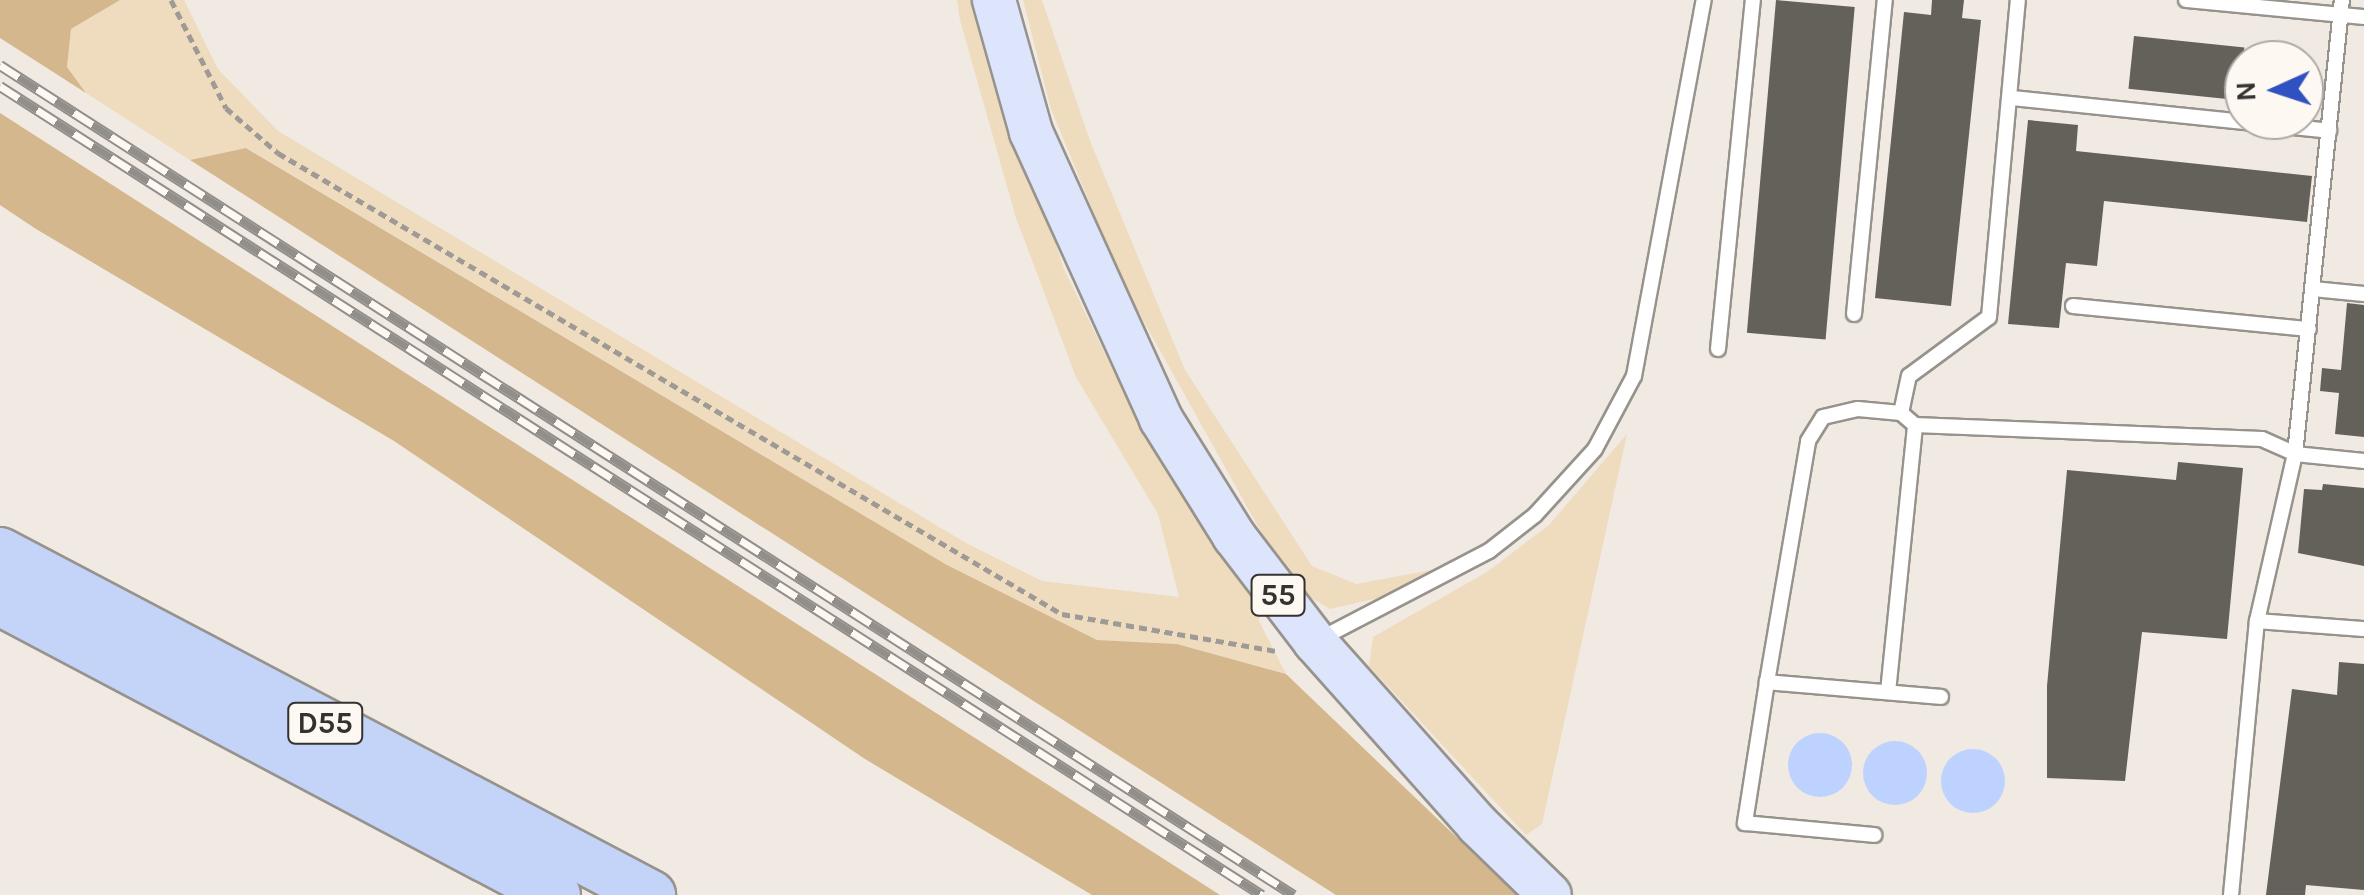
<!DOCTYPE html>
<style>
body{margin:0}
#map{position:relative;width:2364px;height:895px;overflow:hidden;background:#f0eae3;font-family:Karla,sans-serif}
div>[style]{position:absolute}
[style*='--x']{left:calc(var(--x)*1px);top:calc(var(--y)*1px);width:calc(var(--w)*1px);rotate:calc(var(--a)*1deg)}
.green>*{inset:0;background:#efdbbe}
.forest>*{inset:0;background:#d5b78d}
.water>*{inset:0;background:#bed2ff}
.round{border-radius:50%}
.building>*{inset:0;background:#64605a;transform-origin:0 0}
.path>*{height:5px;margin-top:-2.5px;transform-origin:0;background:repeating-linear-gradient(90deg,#9e9a95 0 8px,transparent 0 13px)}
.roads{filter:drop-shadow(2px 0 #97938c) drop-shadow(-2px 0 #97938c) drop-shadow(0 2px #97938c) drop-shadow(0 -2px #97938c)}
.lane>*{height:14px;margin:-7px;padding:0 7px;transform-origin:7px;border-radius:7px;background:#fff}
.primary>*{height:42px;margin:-21px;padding:0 21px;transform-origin:21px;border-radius:21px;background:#dce5fb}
.highway>*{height:48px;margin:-24px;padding:0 24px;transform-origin:24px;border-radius:24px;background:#c4d4f9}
.rail>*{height:11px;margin-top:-5.5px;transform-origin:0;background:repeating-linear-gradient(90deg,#fdf8f1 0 22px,#928e8a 0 44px);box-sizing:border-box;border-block:2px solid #928e8a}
span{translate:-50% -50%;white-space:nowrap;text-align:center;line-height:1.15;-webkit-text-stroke:10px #fdf8f1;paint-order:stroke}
.shield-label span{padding:2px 8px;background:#fdf8f1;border:2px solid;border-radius:8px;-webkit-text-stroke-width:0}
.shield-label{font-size:30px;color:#343230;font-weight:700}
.north{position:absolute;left:2224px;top:40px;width:100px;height:100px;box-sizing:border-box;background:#fdf8f1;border:2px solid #ada9a4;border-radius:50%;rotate:267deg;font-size:28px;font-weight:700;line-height:40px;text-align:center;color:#343230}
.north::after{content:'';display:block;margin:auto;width:35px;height:45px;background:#3051c2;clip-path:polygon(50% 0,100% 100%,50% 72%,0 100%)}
</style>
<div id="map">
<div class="green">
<div style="clip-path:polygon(120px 0,184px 0,218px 69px,278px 131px,966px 543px,1042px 581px,1179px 597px,1158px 514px,1076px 377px,1016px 218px,960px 20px,957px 0,973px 0,1064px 269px,1140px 426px,1261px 606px,1259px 621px,1286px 674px,1177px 644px,1097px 640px,947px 565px,247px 148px,190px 160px,86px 93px,67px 67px,71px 29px)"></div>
<div style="clip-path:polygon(1023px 0,1042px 0,1090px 141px,1185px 370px,1312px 566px,1356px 584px,1437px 569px,1387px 596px,1330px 609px,1308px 596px,1265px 539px,1123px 284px,1051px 109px)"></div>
<div style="clip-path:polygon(1627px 434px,1542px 824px,1526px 835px,1369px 666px,1373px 637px,1487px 572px,1549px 525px)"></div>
</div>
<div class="forest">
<div style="clip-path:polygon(0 0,120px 0,71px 29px,67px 67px,86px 93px,0 38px)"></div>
<div style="clip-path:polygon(0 113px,1220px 895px,1092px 895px,865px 759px,394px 441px,36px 229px,0 205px)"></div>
<div style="clip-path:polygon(246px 148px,947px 565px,1097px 640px,1177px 644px,1286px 674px,1517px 895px,1336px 895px,190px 160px)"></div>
</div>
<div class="water">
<div class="round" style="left:1788px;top:733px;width:64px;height:64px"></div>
<div class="round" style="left:1863px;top:741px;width:64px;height:64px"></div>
<div class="round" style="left:1941px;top:749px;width:64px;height:64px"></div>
</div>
<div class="building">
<div style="left:1776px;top:0;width:79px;height:334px;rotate:5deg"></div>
<div style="clip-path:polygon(1932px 0,1964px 0,1962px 18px,1981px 20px,1951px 306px,1875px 298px,1904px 12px,1931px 15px)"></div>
<div style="left:2134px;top:36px;width:111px;height:53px;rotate:6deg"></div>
<div style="clip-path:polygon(2028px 120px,2078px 125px,2076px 151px,2312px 176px,2307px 222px,2104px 201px,2097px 266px,2066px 263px,2059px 328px,2008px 324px)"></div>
<div style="clip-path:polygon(2347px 303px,2364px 305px,2364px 437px,2335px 434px,2339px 393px,2320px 391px,2322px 368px,2341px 370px)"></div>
<div style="clip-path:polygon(2178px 462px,2243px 468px,2227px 639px,2142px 632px,2125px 781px,2047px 778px,2047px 686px,2067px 470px,2176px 480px)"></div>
<div style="clip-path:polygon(2323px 484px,2364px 488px,2364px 566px,2298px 553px,2304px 489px,2322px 490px)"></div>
<div style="clip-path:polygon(2339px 662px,2364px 664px,2364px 890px,2306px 885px,2305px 895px,2266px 895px,2292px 689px,2337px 695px)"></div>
</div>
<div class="path">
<div style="--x:171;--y:0;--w:121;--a:63"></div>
<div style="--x:226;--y:108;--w:69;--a:40.9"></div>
<div style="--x:278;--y:153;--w:909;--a:30.46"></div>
<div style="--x:1062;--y:614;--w:217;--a:9.8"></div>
</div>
<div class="roads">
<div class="lane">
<div style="--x:2186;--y:0;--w:179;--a:5.5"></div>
<div style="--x:2012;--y:98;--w:319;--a:5.9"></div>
<div style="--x:2313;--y:289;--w:51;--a:5.6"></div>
<div style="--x:2073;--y:306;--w:237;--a:5.6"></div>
<div style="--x:1854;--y:314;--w:316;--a:-84.4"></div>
<div style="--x:1718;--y:349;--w:351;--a:-84.3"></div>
<div style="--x:1901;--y:413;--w:38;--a:-78"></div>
<div style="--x:1909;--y:376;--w:99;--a:-36.4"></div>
<div style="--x:1989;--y:317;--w:318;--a:-84.8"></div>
<div style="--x:2257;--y:621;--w:107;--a:4.3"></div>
<div style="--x:1320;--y:639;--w:191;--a:-27.5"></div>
<div style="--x:1489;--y:551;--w:58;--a:-38"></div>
<div style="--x:1535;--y:515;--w:89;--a:-47.7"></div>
<div style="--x:1595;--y:449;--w:83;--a:-61.9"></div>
<div style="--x:1634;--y:376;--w:382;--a:-79.5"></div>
<div style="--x:1767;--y:682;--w:143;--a:98.9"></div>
<div style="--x:1745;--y:823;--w:130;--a:5.3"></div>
<div style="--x:1888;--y:692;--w:268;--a:-84.2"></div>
<div style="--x:1941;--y:697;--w:175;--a:-175.1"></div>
<div style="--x:1767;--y:682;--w:244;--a:-80.3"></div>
<div style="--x:1808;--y:441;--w:28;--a:-58"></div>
<div style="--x:1823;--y:417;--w:36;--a:-13"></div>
<div style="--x:1858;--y:409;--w:43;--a:5.3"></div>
<div style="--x:1901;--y:413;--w:18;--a:41"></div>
<div style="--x:1915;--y:425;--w:347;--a:2.3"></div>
<div style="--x:2262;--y:439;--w:36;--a:24"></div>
<div style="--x:2295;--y:454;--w:69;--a:5.8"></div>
<div style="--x:2231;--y:895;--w:275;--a:-84.6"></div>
<div style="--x:2257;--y:621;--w:171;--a:-77.2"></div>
<div style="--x:2295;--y:454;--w:456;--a:-84.1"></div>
</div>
<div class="primary">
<div style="--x:994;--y:0;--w:137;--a:74.3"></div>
<div style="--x:1031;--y:132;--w:315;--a:65.6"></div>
<div style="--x:1161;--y:419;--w:138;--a:58"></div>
<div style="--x:1234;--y:536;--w:133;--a:52.6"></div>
<div style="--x:1315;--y:642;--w:245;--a:48.3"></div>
<div style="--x:1478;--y:825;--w:100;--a:44.2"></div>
</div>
<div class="highway">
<div style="--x:0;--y:552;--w:736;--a:27.78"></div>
<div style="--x:0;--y:601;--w:629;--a:27.87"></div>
</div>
</div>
<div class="rail">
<div style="--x:0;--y:65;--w:1537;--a:32.68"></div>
<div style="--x:0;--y:86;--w:1499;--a:32.66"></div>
</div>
<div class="shield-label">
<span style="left:1278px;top:595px">55</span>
<span style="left:325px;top:723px">D55</span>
</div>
<div class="north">N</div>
</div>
